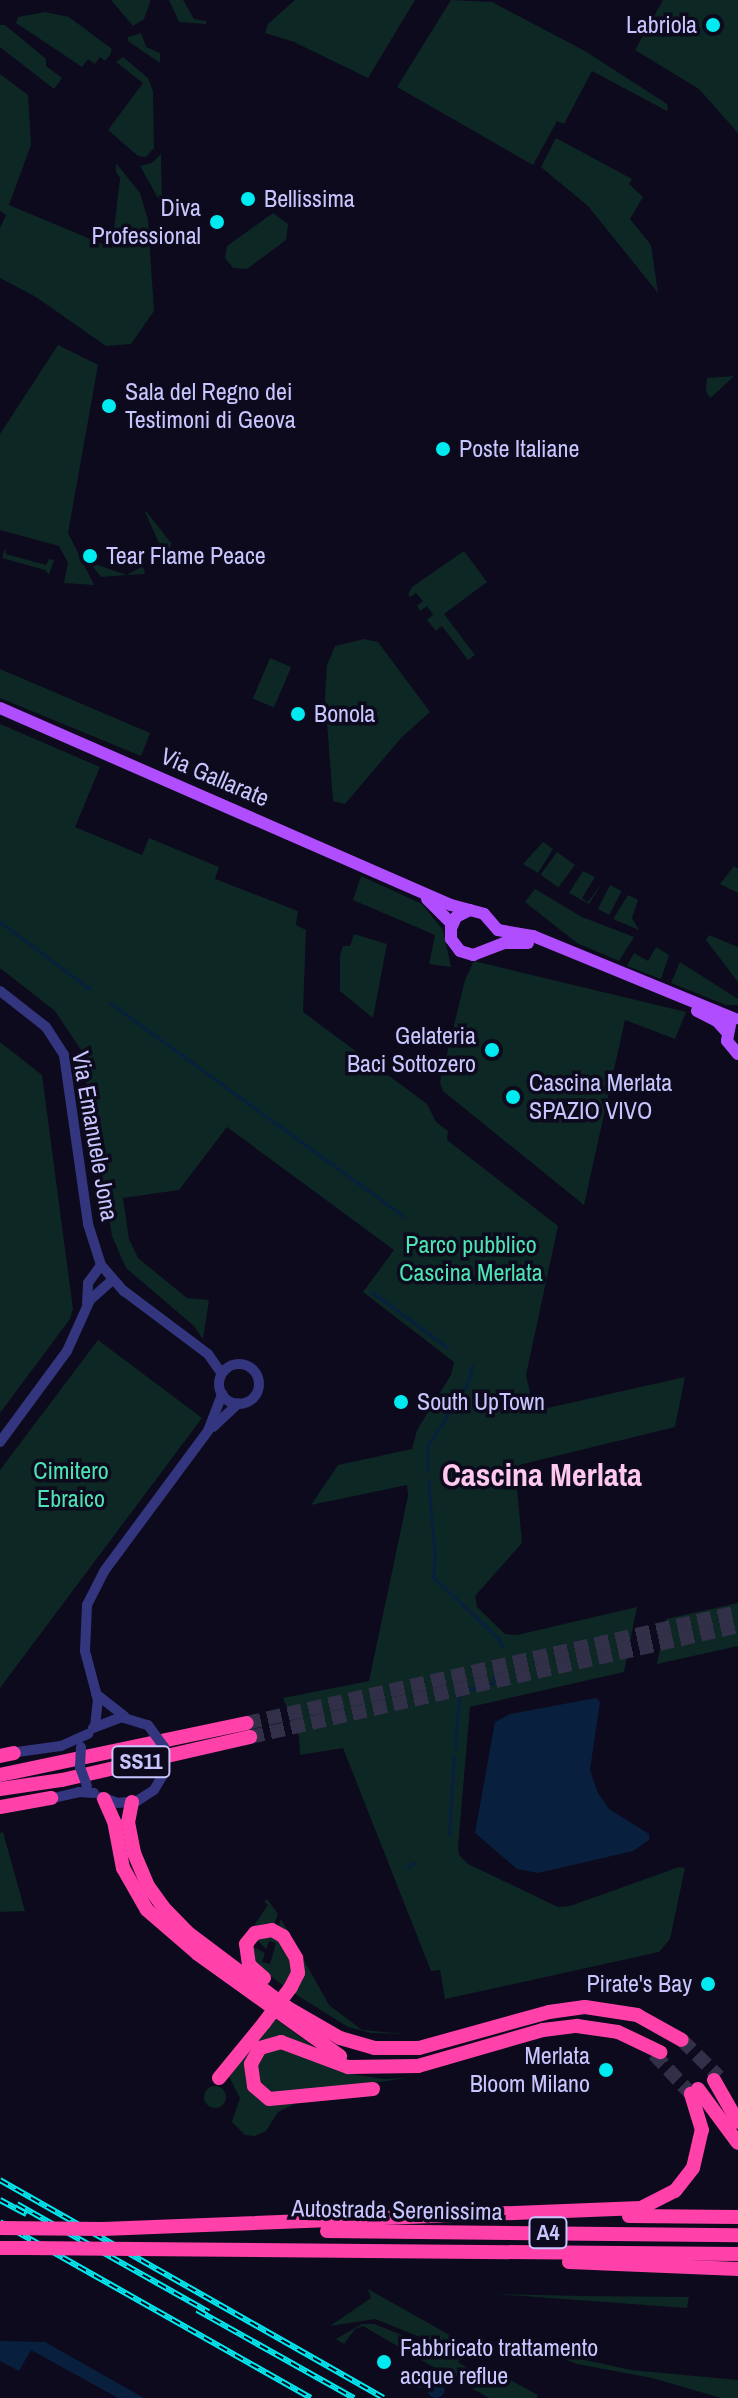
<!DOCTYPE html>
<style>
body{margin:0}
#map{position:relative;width:738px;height:2398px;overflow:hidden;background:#0c0a1c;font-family:"Archivo Narrow",sans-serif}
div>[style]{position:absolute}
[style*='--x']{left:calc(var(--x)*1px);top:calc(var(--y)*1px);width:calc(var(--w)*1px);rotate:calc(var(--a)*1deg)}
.green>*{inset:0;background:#0d2724;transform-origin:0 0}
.round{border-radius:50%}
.water>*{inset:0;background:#08203d}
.stream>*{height:3px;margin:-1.5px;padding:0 1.5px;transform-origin:1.5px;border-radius:1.5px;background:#08203d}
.highway-tunnel>*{height:14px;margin-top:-7px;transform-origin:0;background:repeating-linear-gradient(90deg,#323049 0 14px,transparent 0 21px)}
.minor>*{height:10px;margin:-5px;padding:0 5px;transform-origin:5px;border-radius:5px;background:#33367e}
.minor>.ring{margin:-5px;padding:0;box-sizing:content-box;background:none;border:10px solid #33367e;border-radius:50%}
.major>*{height:12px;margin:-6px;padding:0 6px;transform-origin:6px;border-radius:6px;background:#b04dff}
.highway>*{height:14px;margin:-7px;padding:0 7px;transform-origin:7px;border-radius:7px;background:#ff41a9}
.rail>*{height:6px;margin-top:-3px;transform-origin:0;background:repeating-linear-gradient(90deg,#0c0a1c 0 9px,#00eaf1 0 18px);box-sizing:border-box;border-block:2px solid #00eaf1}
.minor-bridge>*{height:10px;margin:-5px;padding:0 5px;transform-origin:5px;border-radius:5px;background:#33367e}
.highway-bridge>*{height:14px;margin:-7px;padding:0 7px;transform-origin:7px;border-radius:7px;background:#ff41a9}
.dots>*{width:22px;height:22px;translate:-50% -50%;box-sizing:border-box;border:4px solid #0c0a1c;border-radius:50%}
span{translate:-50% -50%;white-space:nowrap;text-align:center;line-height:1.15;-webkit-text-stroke:7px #0c0a1c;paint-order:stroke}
.shield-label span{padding:2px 6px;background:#0c0a1c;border:2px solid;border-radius:6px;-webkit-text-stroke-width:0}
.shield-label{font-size:22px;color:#c8c6ff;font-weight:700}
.poi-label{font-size:24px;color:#c8c6ff}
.right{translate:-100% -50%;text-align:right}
.left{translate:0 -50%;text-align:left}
.street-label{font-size:24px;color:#c8c6ff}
.park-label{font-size:24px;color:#4ee3b3}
.district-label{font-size:32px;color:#ffc8ef;font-weight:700}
</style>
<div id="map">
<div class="green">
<div style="clip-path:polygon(111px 0,150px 0,150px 2px,144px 19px,133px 26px)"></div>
<div style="clip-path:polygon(169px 0,183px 0,194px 19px,206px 21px,206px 24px,179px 22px)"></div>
<div style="clip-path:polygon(295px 0,415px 0,368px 78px,294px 42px,265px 33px,268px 24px)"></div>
<div style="clip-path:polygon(451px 0,492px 2px,585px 51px,667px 104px,668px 109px,667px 111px,592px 71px,564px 124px,557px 121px,533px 165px,397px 87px)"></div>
<div style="clip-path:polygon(663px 0,738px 0,738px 133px,699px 89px,635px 50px)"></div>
<div style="clip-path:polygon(45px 12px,69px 17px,112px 49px,110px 55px,105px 61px,100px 57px,95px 64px,88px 59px,82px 67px,16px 23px,18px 17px)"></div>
<div style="clip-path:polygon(0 25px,5px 25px,46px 59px,46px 66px,62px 78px,54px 89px,0 47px)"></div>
<div style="clip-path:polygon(141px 33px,146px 47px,160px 53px,160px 63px,128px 41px,128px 37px)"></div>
<div style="clip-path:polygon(123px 57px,148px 78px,153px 91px,154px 148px,146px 157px,138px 156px,108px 130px,143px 83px,116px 62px)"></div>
<div style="clip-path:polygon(0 74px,28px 95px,31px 145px,9px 205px,112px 248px,120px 178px,116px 172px,116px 163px,140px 193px,148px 220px,154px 311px,131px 344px,106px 346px,36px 297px,0 278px,0 228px,6px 215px,0 211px)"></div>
<div style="clip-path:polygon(556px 138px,632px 179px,629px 184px,643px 197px,630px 219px,651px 245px,658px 293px,588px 206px,541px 167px)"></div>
<div style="clip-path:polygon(161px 154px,161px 155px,162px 205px,140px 166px,152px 163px)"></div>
<div style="clip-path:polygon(273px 213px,288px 224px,286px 240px,247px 269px,233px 268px,225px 258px,227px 246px)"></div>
<div style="clip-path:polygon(58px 345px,98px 365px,68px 533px,94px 585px,64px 583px,68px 563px,59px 546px,0 530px,0 434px)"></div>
<div style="clip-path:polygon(734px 376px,717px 392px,710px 398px,706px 391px,707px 378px)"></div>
<div style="clip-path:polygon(146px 511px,171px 543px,168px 563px,145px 512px)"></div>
<div style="clip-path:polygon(5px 548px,6px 554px,46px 565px,49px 559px,54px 560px,49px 575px,45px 570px,2px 558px)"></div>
<div style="clip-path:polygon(464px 551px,487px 582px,444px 614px,475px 655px,468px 660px,442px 626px,436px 631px,427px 620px,433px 615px,427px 606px,420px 611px,417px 606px,423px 601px,416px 593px,410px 597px,408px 594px,412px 587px)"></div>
<div style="clip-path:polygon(89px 562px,127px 575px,143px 566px,145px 574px,127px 575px,101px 577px)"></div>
<div style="clip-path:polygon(364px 639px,378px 642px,430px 712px,402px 737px,345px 804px,333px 801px,325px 697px,327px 665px,335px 646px)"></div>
<div style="left:270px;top:658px;width:23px;height:44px;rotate:23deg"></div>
<div style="clip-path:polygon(0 669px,150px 733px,141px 756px,0 698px)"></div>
<div style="clip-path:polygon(0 724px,100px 767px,75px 827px,142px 855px,149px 838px,219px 867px,215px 879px,298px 911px,296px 925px,306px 930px,303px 1012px,427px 1104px,436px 1122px,448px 1131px,447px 1140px,558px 1226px,526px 1375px,532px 1401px,543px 1409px,685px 1377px,675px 1427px,519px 1465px,516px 1477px,522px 1543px,475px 1596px,477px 1607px,505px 1634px,517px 1635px,637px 1607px,624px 1672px,470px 1707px,458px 1847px,459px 1855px,468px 1864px,558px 1907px,570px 1906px,679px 1867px,685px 1868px,670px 1939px,659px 1952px,445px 1999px,440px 1970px,431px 1971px,343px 1748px,300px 1755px,299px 1737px,283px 1698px,369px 1681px,408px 1496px,407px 1485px,311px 1505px,338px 1465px,412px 1449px,417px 1430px,451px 1375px,454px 1362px,363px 1292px,394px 1250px,227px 1127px,179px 1190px,123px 1198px,129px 1239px,138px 1258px,187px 1298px,209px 1300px,203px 1339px,194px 1326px,126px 1268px,112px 1236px,81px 1050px,55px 1011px,0 968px)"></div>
<div style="clip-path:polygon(543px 842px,553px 849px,538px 873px,523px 864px)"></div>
<div style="left:557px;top:852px;width:22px;height:28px;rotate:36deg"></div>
<div style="clip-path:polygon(734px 866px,738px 869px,738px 893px,720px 884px)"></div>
<div style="clip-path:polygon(583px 871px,595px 877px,582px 898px,588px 902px,603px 881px,589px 904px,569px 893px)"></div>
<div style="clip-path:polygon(361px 876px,422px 904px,443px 930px,451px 967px,429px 964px,435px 935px,353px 900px)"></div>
<div style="left:610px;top:885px;width:13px;height:27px;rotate:27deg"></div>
<div style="clip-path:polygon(535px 889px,582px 917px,634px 937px,619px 961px,577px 943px,525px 902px)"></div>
<div style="clip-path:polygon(628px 895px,638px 900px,632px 918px,639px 930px,613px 919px)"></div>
<div style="clip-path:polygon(354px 934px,387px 944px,373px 1018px,340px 991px,340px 955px,343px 946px,350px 946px)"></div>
<div style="clip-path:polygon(709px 935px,738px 947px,738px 982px,706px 940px)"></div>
<div style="clip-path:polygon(656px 947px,669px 955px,661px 979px,627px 966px,634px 953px,648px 961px)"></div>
<div style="clip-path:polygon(474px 961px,686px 1012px,675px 1039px,625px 1020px,584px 1205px,443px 1091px,440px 1082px,465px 980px)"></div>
<div style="clip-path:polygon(680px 962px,738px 999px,738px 1005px,726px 1005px,671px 983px)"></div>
<div style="clip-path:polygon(0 1042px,42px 1075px,73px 1309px,70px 1319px,0 1413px)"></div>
<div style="clip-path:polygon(98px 1340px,202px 1418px,0 1688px,0 1470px)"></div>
<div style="clip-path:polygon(738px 1603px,738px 1646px,657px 1664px,666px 1619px)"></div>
<div style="clip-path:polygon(3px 1832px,25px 1911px,0 1912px,0 1833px)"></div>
<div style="clip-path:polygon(267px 1899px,278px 1914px,273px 1926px,251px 1930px,268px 1905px,264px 1902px)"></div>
<div style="clip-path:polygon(281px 1919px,329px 2005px,362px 2030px,406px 2034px,371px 2033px,348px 2027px,292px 1992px,299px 1980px,278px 1928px)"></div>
<div style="clip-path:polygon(277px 1935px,294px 1964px,285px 1987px,263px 1970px,258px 1971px,250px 1945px,265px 1953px,262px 1962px,270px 1964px,276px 1943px,269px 1941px,266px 1949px,256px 1939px)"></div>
<div style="clip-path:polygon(273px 2017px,314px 2047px,291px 2039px,246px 2063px,250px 2089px,295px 2104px,278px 2112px,266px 2131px,255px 2136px,245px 2135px,232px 2122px,240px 2098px,228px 2075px)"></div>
<div style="clip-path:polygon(279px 2048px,357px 2075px,383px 2079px,407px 2078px,284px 2096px,262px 2089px,255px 2072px,264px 2051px)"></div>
<div class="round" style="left:204px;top:2086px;width:22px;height:22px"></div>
<div style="clip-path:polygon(368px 2289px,467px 2345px,462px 2354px,375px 2319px,330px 2326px,371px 2298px)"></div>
<div style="clip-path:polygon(493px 2294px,583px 2296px,689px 2297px,687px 2308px)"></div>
<div style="clip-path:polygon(362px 2324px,374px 2324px,460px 2358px,458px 2362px,469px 2369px,460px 2377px,449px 2376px,363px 2326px,355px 2329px,344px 2344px,336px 2339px)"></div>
<div style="clip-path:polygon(544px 2351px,631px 2370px,738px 2380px,738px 2398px,721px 2398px,652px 2378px,577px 2364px)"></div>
<div style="clip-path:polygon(486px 2367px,538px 2395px,536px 2398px,489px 2398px,473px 2389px)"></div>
</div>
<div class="water">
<div style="clip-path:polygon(596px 1698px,600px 1702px,590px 1770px,598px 1793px,609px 1809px,649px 1834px,649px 1840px,633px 1851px,538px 1873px,517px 1869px,475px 1833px,495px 1722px,510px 1714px)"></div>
<div style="clip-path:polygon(0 2341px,45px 2342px,144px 2398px,118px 2398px,31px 2350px,19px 2371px,0 2361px)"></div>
<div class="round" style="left:410px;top:2370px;width:18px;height:18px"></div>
<div class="round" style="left:427px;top:2380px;width:18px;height:18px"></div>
</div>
<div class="stream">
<div style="--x:0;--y:922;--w:112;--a:36.7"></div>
<div style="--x:110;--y:1003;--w:362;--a:36"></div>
<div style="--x:372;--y:1292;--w:94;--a:36.4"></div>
<div style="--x:428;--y:1471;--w:24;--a:-92"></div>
<div style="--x:427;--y:1447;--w:75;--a:-57.6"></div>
<div style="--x:467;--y:1384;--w:19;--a:-74"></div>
<div style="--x:428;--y:1480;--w:79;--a:84.9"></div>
<div style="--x:435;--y:1559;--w:18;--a:96"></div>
<div style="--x:433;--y:1577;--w:91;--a:43.2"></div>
<div style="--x:499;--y:1639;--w:8;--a:67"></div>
<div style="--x:455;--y:1749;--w:53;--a:-85.7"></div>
<div style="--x:459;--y:1696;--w:8;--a:-45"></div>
<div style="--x:465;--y:1690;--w:28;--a:-13"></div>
<div style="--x:492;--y:1684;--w:23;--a:-72"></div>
<div style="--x:449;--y:1835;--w:79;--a:-86.4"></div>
<div style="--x:407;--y:1867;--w:8;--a:-30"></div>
</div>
<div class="highway-tunnel">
<div style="--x:247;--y:1723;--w:503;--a:-12.74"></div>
<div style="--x:250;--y:1737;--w:500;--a:-12.81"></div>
<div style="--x:682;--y:2040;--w:52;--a:45"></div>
<div style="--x:654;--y:2054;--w:54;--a:47.2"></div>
</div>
<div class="minor">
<div style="--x:0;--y:991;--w:58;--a:38"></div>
<div style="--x:46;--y:1027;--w:33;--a:57"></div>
<div style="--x:64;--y:1055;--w:171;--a:81.9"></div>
<div style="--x:88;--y:1224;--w:43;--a:72.4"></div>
<div style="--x:101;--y:1265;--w:35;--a:49"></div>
<div style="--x:124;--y:1291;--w:105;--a:36.9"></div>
<div style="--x:208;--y:1354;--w:24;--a:55"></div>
<div style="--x:87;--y:1304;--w:21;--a:-87"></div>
<div style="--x:88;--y:1283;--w:22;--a:-54"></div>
<div class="ring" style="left:219px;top:1364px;width:30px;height:30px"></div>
<div style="--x:213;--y:1427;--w:35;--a:-43"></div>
<div style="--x:0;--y:1442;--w:113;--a:-53.6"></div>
<div style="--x:67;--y:1351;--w:56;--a:-65.7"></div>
<div style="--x:90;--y:1300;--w:30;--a:-42"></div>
<div style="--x:96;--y:1694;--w:36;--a:38"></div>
<div style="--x:95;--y:1727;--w:27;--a:-84"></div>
<div style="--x:98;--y:1700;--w:51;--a:-104.9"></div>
<div style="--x:85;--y:1651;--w:46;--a:-87.5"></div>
<div style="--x:87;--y:1605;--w:39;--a:-63"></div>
<div style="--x:105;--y:1570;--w:173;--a:-53.5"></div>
<div style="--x:208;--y:1431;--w:40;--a:-69"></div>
<div style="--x:93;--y:1728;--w:30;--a:-21"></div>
<div style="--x:121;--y:1717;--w:28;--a:17"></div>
<div style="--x:10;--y:1753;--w:51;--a:-7.8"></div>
<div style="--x:61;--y:1746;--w:30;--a:-24"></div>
<div style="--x:101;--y:1797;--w:18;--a:19"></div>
<div style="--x:118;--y:1803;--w:19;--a:-6"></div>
<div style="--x:137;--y:1801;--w:20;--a:-33"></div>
<div style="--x:154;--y:1790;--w:17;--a:-59"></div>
<div style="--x:45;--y:1800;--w:35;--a:-13"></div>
<div style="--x:79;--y:1792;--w:15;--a:4"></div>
</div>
<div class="major">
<div style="--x:0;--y:708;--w:492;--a:23.6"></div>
<div style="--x:451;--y:905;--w:34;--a:15"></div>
<div style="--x:484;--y:914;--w:21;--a:49"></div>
<div style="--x:498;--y:930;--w:36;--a:10"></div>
<div style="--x:533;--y:936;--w:218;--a:22.3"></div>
<div style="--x:427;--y:899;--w:35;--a:45"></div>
<div style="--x:470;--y:910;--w:16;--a:153"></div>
<div style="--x:456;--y:917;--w:12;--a:114"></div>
<div style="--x:451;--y:928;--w:11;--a:90"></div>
<div style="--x:451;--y:939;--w:15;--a:53"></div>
<div style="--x:460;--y:951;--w:14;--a:17"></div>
<div style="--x:473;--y:955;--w:33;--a:-21"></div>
<div style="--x:504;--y:943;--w:24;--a:0"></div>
<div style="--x:697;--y:1011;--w:22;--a:27"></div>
<div style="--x:717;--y:1021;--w:15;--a:48"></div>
<div style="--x:730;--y:1025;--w:16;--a:101"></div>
<div style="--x:727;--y:1041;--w:17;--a:50"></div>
</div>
<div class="highway">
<div style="--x:0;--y:1756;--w:14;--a:-12"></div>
<div style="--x:0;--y:1775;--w:252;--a:-11.9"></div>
<div style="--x:0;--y:1789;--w:63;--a:-8.3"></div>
<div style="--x:62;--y:1780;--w:193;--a:-12.9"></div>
<div style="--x:104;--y:1799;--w:24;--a:66"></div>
<div style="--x:114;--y:1821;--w:48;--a:79.2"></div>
<div style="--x:123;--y:1868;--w:48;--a:60.3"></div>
<div style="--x:147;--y:1910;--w:67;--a:40.8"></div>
<div style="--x:198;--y:1954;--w:175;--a:35.7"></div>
<div style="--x:132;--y:1802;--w:20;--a:101"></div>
<div style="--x:128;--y:1822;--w:32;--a:79"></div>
<div style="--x:134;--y:1853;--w:36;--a:67"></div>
<div style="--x:148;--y:1886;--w:26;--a:54"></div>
<div style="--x:163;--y:1907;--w:35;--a:46"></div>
<div style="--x:187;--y:1932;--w:126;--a:37"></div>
<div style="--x:288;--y:2008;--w:60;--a:30"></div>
<div style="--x:340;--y:2038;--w:36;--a:16"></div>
<div style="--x:375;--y:2048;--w:44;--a:0"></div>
<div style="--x:419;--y:2048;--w:135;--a:-15.5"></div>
<div style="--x:549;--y:2012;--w:36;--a:-8"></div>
<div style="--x:585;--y:2007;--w:53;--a:8.7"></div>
<div style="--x:637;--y:2015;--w:51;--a:29.1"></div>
<div style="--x:0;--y:1807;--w:52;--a:-10"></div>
<div style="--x:264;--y:1978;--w:20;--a:-139"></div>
<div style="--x:249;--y:1965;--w:21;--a:-98"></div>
<div style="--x:246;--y:1944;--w:14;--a:-51"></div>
<div style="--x:255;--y:1933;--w:17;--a:-10"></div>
<div style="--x:272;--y:1930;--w:13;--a:29"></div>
<div style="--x:283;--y:1936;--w:26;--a:59"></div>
<div style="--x:296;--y:1958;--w:15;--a:82"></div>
<div style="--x:298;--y:1973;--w:16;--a:117"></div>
<div style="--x:219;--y:2078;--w:71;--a:-50.7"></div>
<div style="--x:714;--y:2080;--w:48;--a:60.3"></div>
<div style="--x:373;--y:2089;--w:104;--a:174.5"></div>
<div style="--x:269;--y:2099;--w:20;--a:-139"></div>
<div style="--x:254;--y:2086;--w:22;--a:-98"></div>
<div style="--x:251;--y:2064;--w:18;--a:-61"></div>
<div style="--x:260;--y:2048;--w:22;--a:-16"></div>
<div style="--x:281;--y:2042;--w:72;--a:20.5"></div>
<div style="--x:348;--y:2067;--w:70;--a:-0.8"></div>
<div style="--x:418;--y:2066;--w:130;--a:-16.1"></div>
<div style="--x:543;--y:2030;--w:34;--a:-7"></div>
<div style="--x:577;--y:2026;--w:41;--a:8.3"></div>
<div style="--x:618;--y:2032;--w:47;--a:25.5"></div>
<div style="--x:698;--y:2089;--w:67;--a:53.5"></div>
<div style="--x:629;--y:2216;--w:109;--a:0.5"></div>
<div style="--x:103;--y:2229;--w:538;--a:-2.24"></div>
<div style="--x:641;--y:2208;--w:38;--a:-27"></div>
<div style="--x:675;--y:2191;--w:29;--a:-52"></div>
<div style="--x:693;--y:2168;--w:39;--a:-77"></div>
<div style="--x:702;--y:2130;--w:38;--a:-107"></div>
<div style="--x:327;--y:2231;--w:411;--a:0.6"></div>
<div style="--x:0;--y:2248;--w:25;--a:0"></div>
<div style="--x:136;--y:2249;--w:602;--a:0.48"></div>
<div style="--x:569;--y:2262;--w:169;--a:2.4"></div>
</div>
<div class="rail">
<div style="--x:0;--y:2180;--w:441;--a:29.6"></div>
<div style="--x:0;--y:2200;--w:30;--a:28"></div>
<div style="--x:17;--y:2204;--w:220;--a:29.4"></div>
<div style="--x:0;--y:2222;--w:357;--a:29.5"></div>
<div style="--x:197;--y:2310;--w:180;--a:29.3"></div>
</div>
<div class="minor-bridge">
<div style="--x:148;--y:1725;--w:27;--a:54"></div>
<div style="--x:164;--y:1747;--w:28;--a:92"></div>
<div style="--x:81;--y:1747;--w:20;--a:93"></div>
<div style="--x:80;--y:1767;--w:20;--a:70"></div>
</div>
<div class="highway-bridge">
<div style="--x:264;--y:2023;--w:45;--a:-53.1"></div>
<div style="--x:0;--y:2228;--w:103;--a:0.6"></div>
<div style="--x:25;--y:2248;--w:111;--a:0.5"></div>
</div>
<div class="dots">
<div style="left:713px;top:25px;background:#00eaf1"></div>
<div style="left:248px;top:199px;background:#00eaf1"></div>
<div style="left:217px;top:222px;background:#00eaf1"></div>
<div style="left:109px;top:406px;background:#00eaf1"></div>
<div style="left:443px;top:449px;background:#00eaf1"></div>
<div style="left:90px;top:556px;background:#00eaf1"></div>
<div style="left:298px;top:714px;background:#00eaf1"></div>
<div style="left:492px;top:1050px;background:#00eaf1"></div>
<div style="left:513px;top:1097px;background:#00eaf1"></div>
<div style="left:401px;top:1402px;background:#00eaf1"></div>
<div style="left:708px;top:1984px;background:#00eaf1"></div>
<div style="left:606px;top:2070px;background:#00eaf1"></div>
<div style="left:384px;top:2362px;background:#00eaf1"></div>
</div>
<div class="shield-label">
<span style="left:141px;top:1762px">SS11</span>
<span style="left:548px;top:2233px">A4</span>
</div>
<div class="poi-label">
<span class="right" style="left:697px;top:25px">Labriola</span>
<span class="left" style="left:264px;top:199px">Bellissima</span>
<span class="right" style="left:201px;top:222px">Diva<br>Professional</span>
<span class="left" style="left:125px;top:406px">Sala del Regno dei<br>Testimoni di Geova</span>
<span class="left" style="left:459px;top:449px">Poste Italiane</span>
<span class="left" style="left:106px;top:556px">Tear Flame Peace</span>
<span class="left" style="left:314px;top:714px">Bonola</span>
<span class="right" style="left:476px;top:1050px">Gelateria<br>Baci Sottozero</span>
<span class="left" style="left:529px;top:1097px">Cascina Merlata<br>SPAZIO VIVO</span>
<span class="left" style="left:417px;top:1402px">South UpTown</span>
<span class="right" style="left:692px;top:1984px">Pirate's Bay</span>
<span class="right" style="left:590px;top:2070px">Merlata<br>Bloom Milano</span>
<span class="left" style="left:400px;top:2362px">Fabbricato trattamento<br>acque reflue</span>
</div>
<div class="street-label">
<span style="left:215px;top:777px;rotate:23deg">Via Gallarate</span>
<span style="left:95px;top:1136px;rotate:80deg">Via Emanuele Jona</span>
<span style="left:397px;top:2210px;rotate:1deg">Autostrada Serenissima</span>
</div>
<div class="park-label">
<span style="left:471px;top:1259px">Parco pubblico<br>Cascina Merlata</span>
<span style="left:71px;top:1485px">Cimitero<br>Ebraico</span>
</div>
<div class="district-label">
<span style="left:542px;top:1475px">Cascina Merlata</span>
</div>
</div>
